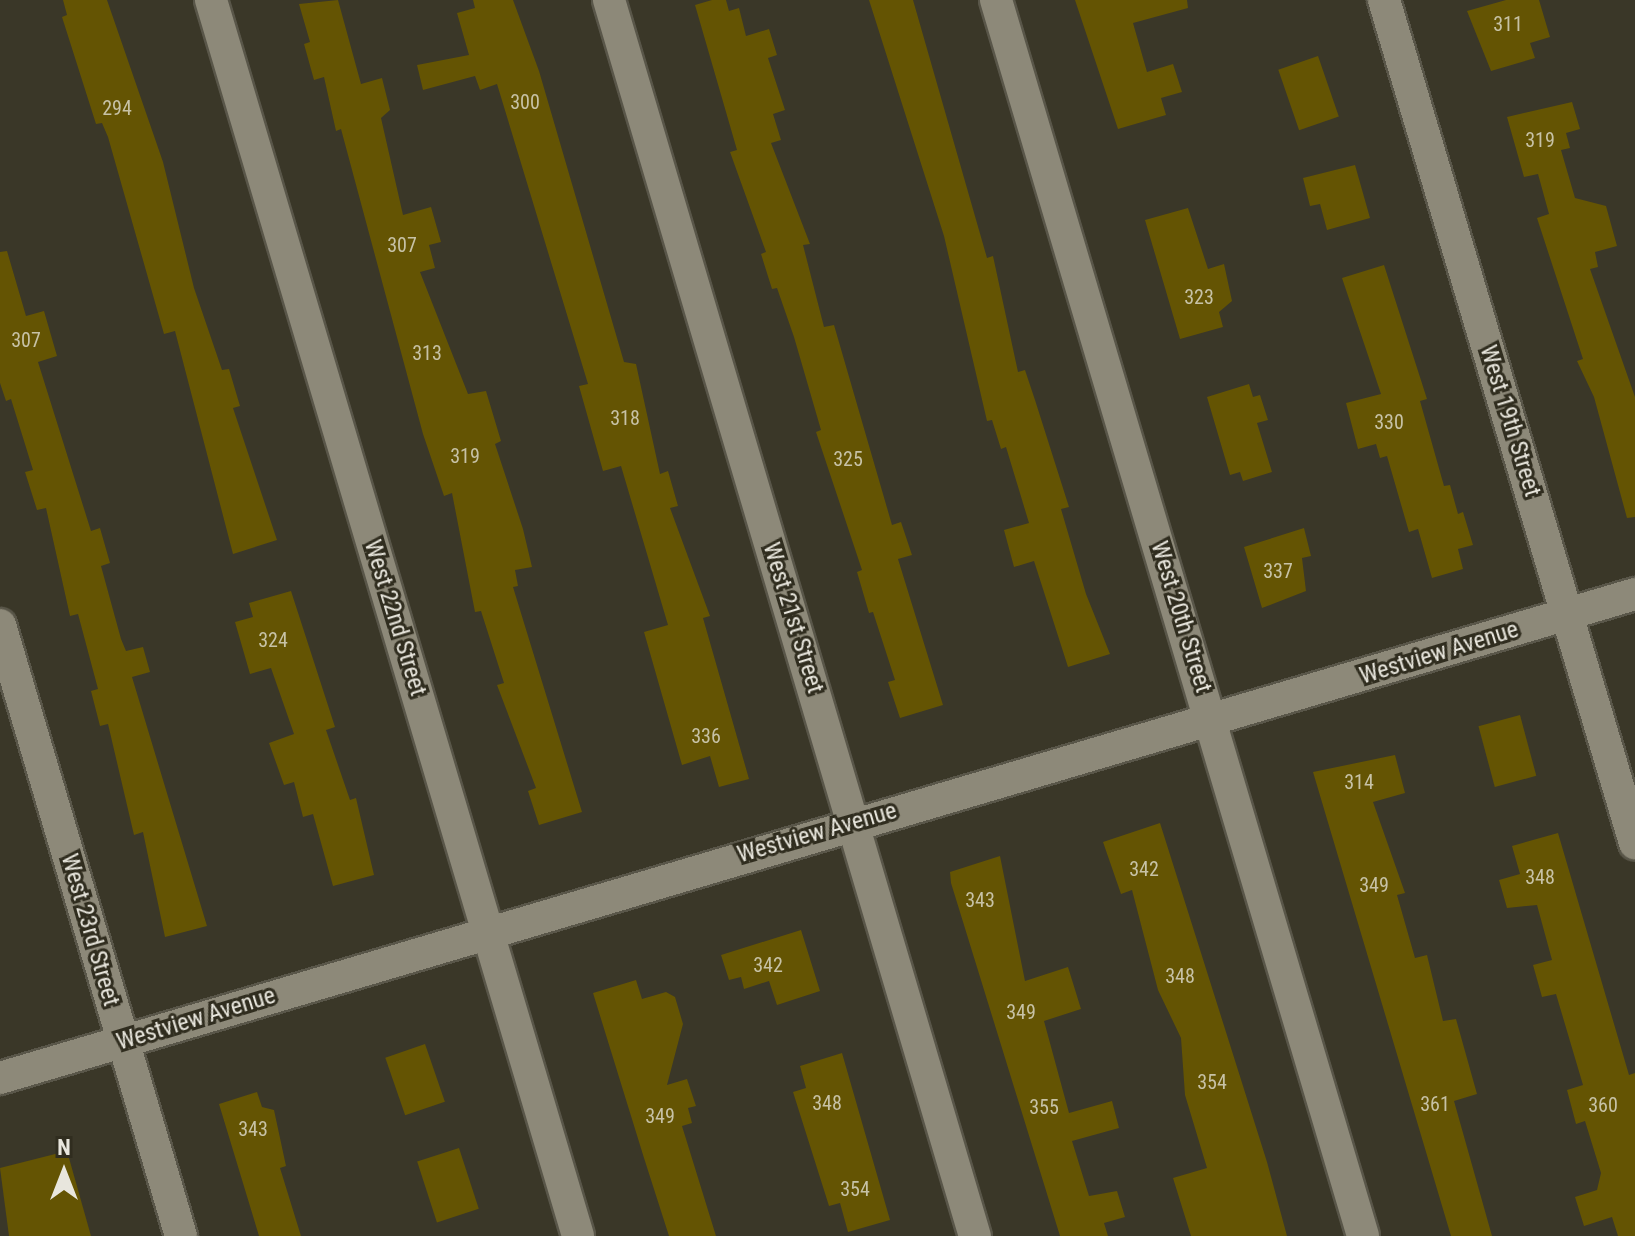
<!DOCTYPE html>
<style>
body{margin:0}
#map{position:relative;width:1635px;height:1236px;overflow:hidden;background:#3a3728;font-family:"Roboto Condensed",sans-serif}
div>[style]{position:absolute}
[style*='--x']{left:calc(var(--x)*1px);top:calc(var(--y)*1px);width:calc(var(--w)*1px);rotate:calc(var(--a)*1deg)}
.building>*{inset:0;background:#645403;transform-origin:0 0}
.roads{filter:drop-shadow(2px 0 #595649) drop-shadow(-2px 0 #595649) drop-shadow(0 2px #595649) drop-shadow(0 -2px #595649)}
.minor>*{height:32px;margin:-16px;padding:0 16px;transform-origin:16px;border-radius:16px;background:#8d8979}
span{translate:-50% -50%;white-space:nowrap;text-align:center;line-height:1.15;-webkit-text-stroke:6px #302d1f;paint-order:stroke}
.number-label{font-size:20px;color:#c7c2a6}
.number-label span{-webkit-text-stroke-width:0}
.street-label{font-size:24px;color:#e8e6dd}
.north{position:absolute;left:24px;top:1132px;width:80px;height:80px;-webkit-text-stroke:6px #302d1f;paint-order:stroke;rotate:0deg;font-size:22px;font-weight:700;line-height:32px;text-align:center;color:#e8e6dd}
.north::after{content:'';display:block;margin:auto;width:28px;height:36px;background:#e8e6dd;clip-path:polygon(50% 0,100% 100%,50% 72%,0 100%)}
</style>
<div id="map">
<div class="building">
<div style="clip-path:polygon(63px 0,107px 0,163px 162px,194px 288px,222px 370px,229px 369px,240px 406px,233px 408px,277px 540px,233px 554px,175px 331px,164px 334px,108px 137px,102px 123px,96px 124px,62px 17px,67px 15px)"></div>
<div style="clip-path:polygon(338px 0,361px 84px,382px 78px,390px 110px,381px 118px,403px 215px,431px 207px,441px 242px,429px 245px,435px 268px,420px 272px,468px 394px,486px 391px,501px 441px,495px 444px,523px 529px,532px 567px,515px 570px,518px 586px,513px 587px,582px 812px,539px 825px,528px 791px,536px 788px,497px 685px,504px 683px,481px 611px,475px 612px,452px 493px,444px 496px,423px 434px,341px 129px,336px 131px,324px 77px,314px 80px,304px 44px,310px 42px,299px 4px)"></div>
<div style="clip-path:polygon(473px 0,513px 0,539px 71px,624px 362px,636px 364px,660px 474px,668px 471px,678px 506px,670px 508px,710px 616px,703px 618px,749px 779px,719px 787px,710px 756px,682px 765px,644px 632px,668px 625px,621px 466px,603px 471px,579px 386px,588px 384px,497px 84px,480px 90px,475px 76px,423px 90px,417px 65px,469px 55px,457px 13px,475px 8px)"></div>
<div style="clip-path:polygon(712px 0,726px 0,729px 11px,739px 8px,746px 36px,769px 29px,777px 55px,768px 58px,785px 110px,773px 114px,781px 140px,771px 143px,810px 244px,803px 245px,824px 327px,834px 325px,892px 525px,901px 522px,912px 555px,898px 559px,943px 705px,900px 718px,888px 682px,895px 680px,873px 612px,869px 613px,857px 572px,862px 570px,816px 432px,821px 430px,794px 337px,777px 288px,772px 289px,761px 254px,766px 252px,730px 152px,737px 150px,695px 5px)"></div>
<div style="clip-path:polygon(869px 0,913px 0,987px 258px,993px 256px,1018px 372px,1025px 370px,1035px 400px,1069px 507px,1061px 509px,1086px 594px,1110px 654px,1068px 667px,1034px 561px,1014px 567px,1004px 530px,1029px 523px,1006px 447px,1001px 449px,992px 420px,987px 421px,944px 236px)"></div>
<div style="clip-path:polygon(1075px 0,1187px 0,1188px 8px,1133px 23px,1147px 72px,1173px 64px,1182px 92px,1161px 98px,1166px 115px,1118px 129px)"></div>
<div style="clip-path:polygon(1506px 0,1539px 0,1550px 37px,1530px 43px,1535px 58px,1491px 71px,1467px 11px)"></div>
<div style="left:1318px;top:56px;width:64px;height:42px;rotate:71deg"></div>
<div style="clip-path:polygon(1572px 102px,1580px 129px,1566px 133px,1570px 148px,1561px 150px,1575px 198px,1606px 206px,1617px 246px,1595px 252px,1598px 267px,1590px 269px,1635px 397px,1635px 517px,1627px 518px,1594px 397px,1577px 361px,1583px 359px,1537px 218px,1549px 214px,1538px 174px,1524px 177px,1507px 117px)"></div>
<div style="clip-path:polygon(1355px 165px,1370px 218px,1327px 230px,1320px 204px,1310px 206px,1303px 178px)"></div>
<div style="clip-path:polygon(1188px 208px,1208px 269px,1224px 264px,1232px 301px,1219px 312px,1223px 327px,1180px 339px,1145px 220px)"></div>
<div style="clip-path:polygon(7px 251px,26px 316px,44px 311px,57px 356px,38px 362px,91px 531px,100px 528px,110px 563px,101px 566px,121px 639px,126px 651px,143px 647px,150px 672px,132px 677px,207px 926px,165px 937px,143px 832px,134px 835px,108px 724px,100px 726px,91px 691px,98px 689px,78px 614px,70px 616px,46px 508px,37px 510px,25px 472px,33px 470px,11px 399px,6px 401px,0 383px,0 252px)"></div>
<div style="clip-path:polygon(1384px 265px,1427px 399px,1420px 401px,1444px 486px,1450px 485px,1458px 514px,1463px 512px,1473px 545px,1458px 549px,1463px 569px,1432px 578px,1418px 529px,1409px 532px,1387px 456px,1380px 458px,1376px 444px,1358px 449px,1346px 403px,1381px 394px,1342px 278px)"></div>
<div style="clip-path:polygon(1249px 384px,1253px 397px,1260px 395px,1268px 420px,1257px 423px,1272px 472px,1243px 481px,1240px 472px,1230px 475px,1207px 397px)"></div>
<div style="clip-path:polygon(1304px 528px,1311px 556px,1302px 558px,1306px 591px,1262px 608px,1244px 547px)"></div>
<div style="clip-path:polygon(291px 591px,335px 727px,326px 730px,350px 800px,356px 798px,374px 875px,333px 886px,313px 814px,303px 817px,294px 782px,284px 785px,269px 743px,294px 734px,271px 668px,250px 674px,235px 622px,253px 617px,249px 603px)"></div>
<div style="left:1520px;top:715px;width:63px;height:43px;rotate:75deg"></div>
<div style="clip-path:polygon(1395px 755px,1405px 793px,1373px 802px,1405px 893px,1397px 895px,1415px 958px,1427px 955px,1443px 1021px,1456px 1019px,1477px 1094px,1454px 1101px,1492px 1236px,1451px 1236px,1313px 772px)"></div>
<div style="clip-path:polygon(1160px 823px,1267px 1162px,1287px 1236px,1191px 1236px,1173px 1178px,1207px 1168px,1185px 1095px,1181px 1038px,1158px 990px,1132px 890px,1121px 894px,1103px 842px)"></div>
<div style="clip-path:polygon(1558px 833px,1629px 1075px,1635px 1073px,1635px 1236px,1618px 1236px,1612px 1217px,1584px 1226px,1575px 1197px,1597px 1190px,1601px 1173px,1585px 1121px,1576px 1124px,1567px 1090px,1583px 1085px,1556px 994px,1542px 997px,1533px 965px,1552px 960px,1537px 905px,1507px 908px,1499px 880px,1520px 874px,1512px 846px)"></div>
<div style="clip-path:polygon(1000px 856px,1025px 981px,1068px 967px,1081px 1009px,1044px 1021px,1069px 1113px,1112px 1101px,1119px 1128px,1072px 1141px,1089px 1196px,1117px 1191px,1125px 1217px,1104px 1223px,1108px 1236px,1060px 1236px,951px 883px,950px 872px)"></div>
<div style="clip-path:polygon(801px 930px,820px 991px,777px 1005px,769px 981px,744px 989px,741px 977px,729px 980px,721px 955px)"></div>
<div style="clip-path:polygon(636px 980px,642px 999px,666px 992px,675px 997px,683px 1024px,667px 1085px,687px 1079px,696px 1106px,688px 1108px,692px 1123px,682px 1126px,716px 1236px,669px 1236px,644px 1158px,593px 993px)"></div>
<div style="left:425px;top:1044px;width:61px;height:42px;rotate:71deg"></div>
<div style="clip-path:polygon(842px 1053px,890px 1220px,848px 1232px,840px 1203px,829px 1206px,793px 1092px,806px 1088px,800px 1066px)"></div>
<div style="clip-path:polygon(257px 1092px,262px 1107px,274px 1110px,286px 1166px,280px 1168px,301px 1236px,259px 1236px,219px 1104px)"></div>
<div style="left:459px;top:1148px;width:64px;height:44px;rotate:72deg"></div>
<div style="clip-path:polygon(67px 1151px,91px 1236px,9px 1236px,0 1168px)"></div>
</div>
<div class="roads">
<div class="minor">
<div style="--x:211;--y:0;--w:1289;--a:73.46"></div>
<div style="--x:609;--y:0;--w:1289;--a:73.51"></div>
<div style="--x:996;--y:0;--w:1289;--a:73.46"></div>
<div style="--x:1384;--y:0;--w:880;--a:73.42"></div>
<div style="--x:0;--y:625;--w:637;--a:73.5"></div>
<div style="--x:0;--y:1078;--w:1705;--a:-16.49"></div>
</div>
</div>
<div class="number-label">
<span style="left:1508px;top:24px">311</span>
<span style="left:525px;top:102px">300</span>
<span style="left:117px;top:108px">294</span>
<span style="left:1540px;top:140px">319</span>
<span style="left:402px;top:245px">307</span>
<span style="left:1199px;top:297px">323</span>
<span style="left:26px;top:340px">307</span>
<span style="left:427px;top:353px">313</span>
<span style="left:625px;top:418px">318</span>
<span style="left:1389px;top:422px">330</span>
<span style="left:465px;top:456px">319</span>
<span style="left:848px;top:459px">325</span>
<span style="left:1278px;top:571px">337</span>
<span style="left:273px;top:640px">324</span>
<span style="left:706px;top:736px">336</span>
<span style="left:1359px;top:782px">314</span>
<span style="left:1144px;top:869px">342</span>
<span style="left:1540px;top:877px">348</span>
<span style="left:1374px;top:885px">349</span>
<span style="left:980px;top:900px">343</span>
<span style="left:768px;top:965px">342</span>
<span style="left:1180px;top:976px">348</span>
<span style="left:1021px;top:1012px">349</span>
<span style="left:1212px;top:1082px">354</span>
<span style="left:827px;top:1103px">348</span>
<span style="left:1435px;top:1104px">361</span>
<span style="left:1603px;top:1105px">360</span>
<span style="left:1044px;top:1107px">355</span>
<span style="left:660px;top:1116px">349</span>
<span style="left:253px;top:1129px">343</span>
<span style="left:855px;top:1189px">354</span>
</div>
<div class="street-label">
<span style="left:1510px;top:421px;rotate:73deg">West 19th Street</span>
<span style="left:1181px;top:617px;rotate:73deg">West 20th Street</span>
<span style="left:395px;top:618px;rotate:73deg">West 22nd Street</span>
<span style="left:793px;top:618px;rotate:73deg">West 21st Street</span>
<span style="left:1439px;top:653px;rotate:-17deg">Westview Avenue</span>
<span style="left:817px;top:833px;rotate:-16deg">Westview Avenue</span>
<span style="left:90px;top:930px;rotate:74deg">West 23rd Street</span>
<span style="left:196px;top:1019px;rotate:-17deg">Westview Avenue</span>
</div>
<div class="north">N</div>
</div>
